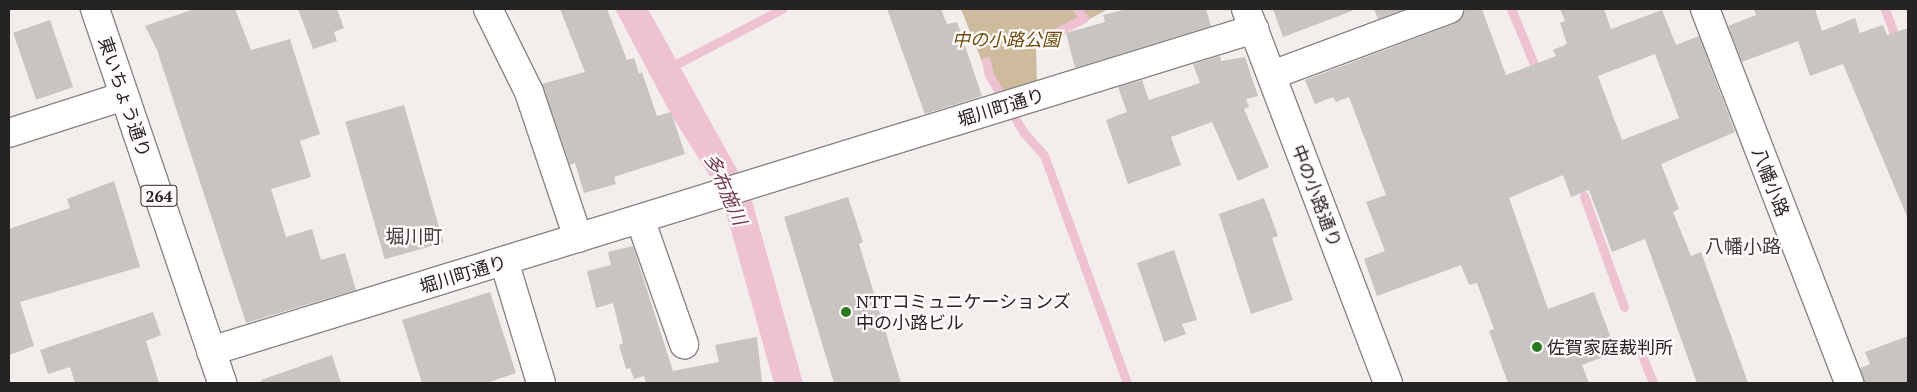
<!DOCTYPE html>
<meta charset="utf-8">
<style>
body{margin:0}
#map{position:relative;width:1917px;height:392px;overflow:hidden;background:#f3edec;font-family:"PT Serif","Noto Sans JP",serif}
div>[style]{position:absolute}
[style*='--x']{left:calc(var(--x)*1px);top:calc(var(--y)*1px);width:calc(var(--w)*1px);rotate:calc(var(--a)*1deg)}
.green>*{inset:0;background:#cebb9d}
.water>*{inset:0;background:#eec2d3}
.stream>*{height:9px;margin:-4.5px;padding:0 4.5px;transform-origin:4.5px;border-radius:4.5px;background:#eec2d3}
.building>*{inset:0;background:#c8c4c1;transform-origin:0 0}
.roads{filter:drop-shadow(1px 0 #8a8583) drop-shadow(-1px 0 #8a8583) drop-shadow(0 1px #8a8583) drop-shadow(0 -1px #8a8583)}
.minor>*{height:28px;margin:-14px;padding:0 14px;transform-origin:14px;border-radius:14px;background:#fff}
.highway>*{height:28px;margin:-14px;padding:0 14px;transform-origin:14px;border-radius:14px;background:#fff}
.dots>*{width:14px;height:14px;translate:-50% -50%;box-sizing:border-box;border:2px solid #fffbfa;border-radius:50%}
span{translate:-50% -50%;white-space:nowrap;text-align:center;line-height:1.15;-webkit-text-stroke:4.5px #fffbfa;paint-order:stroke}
.shield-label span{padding:1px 4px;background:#fffbfa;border:1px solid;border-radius:4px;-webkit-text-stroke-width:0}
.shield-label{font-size:16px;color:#252323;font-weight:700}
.park-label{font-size:18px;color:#6b4b0c;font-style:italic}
.street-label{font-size:18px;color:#252323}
.poi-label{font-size:18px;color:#252323}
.left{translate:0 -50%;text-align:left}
.water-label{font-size:19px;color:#713851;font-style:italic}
.neighbourhood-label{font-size:19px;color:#3f3a39}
.frame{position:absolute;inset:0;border:10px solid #252323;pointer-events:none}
</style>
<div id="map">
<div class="green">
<div style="clip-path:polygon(961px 9px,1108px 9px,1036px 48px,1037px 81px,995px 94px)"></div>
</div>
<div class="water">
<div style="clip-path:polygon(615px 9px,648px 9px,740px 175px,752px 201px,803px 383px,774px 383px,725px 209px,713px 181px,672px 116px)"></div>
</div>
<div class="stream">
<div style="--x:1511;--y:9;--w:73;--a:67.3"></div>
<div style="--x:1885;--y:9;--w:37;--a:70"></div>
<div style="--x:1042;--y:40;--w:47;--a:-27.6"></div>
<div style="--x:1084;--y:18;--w:11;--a:-128"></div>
<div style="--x:986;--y:61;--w:14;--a:78"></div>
<div style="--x:989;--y:75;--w:68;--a:58.9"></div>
<div style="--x:1024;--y:133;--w:30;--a:48"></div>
<div style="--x:1044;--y:155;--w:243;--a:70"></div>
<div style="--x:667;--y:69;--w:130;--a:-27.6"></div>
<div style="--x:1584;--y:196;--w:118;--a:70.2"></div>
<div style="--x:1639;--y:348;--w:38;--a:68"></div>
</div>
<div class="building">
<div style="clip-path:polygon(194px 9px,235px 9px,251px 50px,290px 39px,320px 134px,300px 141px,311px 177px,271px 189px,286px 237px,312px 229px,321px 260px,345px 253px,356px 290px,246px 323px,157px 50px,145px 26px)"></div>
<div style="clip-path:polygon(298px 9px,337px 9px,344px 28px,334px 32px,337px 41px,313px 49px)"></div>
<div style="clip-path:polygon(560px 9px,607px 9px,627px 60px,634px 58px,639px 74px,642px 72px,657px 116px,671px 112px,685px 154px,614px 177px,616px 184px,584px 193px,575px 163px,570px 165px,542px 84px,585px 72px)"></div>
<div style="clip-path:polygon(887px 9px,941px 9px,947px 24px,957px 22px,982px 96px,925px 114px)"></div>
<div style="clip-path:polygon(1127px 9px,1206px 9px,1211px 26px,1075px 68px,1066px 33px,1105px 22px,1103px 15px)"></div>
<div style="clip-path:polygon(1273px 9px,1352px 9px,1352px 11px,1283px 37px)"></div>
<div style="clip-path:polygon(1374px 9px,1405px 9px,1378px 19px)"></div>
<div style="clip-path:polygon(evenodd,1464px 9px,1482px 9px,1506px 75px,1556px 56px,1553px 50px,1567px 44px,1560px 23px,1565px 21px,1560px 9px,1604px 9px,1611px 29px,1662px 10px,1676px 45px,1699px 36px,1735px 132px,1661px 164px,1679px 209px,1673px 212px,1691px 256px,1701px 252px,1748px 383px,1697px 383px,1645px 239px,1612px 252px,1589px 190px,1571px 197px,1563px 175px,1509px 198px,1548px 309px,1594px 292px,1616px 352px,1582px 365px,1589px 383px,1508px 383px,1489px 331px,1494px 329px,1477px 283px,1469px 285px,1461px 265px,1377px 296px,1364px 259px,1385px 251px,1366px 202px,1386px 195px,1349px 97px,1336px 102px,1333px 97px,1315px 104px,1305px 80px,1454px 24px,1464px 9px,1655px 54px,1679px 118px,1622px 140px,1598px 76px,1655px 54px)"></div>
<div style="clip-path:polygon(1754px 9px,1815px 9px,1822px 31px,1855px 18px,1860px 33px,1883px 25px,1887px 35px,1908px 28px,1908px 219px,1843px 64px,1810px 76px,1798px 41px,1742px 62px,1728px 26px,1756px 15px)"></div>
<div style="left:50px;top:20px;width:71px;height:39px;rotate:71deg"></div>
<div style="clip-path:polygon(1220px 56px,1221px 61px,1245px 57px,1258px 96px,1246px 99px,1249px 107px,1244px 109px,1269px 167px,1238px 181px,1212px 122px,1171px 137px,1181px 165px,1128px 184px,1106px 120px,1127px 112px,1118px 87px,1142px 80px,1149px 100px,1200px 83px,1193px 64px)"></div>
<div style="left:404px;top:105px;width:143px;height:61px;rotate:74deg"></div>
<div style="clip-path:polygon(114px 181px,140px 267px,20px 302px,34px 346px,9px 355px,9px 229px,70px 208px,67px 199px)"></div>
<div style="clip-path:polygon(848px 197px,863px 242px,859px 244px,901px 383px,834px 383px,784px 217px)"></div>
<div style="clip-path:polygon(1264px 198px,1278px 236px,1272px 238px,1293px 300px,1251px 314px,1219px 214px)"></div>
<div style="clip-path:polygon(633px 246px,673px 371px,719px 362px,715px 345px,757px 337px,762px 383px,646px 383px,644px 376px,634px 379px,630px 368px,626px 369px,619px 345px,623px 343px,613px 303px,596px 308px,587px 271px,611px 265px,608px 252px)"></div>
<div style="clip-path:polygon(1174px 250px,1197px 320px,1182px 324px,1186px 334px,1164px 342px,1137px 263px)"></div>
<div style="clip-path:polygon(490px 292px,516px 373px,486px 383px,422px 383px,402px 320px)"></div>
<div style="clip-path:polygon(153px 312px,161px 335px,146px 341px,159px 383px,75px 383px,70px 367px,48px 374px,40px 350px)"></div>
<div style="clip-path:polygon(1908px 336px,1908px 383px,1864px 383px,1860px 368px,1870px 364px,1865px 352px)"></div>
<div style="clip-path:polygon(332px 355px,341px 383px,262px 383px,261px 380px)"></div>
</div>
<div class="roads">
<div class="minor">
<div style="--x:488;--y:9;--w:93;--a:63.7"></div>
<div style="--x:529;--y:92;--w:154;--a:71.4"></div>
<div style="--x:1246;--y:9;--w:400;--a:69.2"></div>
<div style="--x:1705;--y:9;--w:401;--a:68.9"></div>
<div style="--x:1272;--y:75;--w:189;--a:-20.4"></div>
<div style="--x:9;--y:133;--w:121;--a:-17.8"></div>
<div style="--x:640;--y:219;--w:133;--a:70.6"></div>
<div style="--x:504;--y:261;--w:127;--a:73.1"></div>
<div style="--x:211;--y:351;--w:1092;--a:-17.16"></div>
</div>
<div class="highway">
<div style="--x:95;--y:9;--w:395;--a:71.2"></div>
</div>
</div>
<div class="dots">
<div style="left:846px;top:312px;background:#2a7821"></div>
<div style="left:1537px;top:347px;background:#2a7821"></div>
</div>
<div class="shield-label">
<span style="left:159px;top:196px">264</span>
</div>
<div class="park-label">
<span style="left:1006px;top:39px">中の小路公園</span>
</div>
<div class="street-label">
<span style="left:125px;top:97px;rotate:71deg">東いちょう通り</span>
<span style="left:1001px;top:107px;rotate:-17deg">堀川町通り</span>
<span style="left:1771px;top:182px;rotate:69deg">八幡小路</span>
<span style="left:1317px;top:196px;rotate:69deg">中の小路通り</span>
<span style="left:463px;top:274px;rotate:-17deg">堀川町通り</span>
</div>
<div class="poi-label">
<span class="left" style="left:856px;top:312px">NTTコミュニケーションズ<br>中の小路ビル</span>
<span class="left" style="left:1547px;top:347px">佐賀家庭裁判所</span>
</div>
<div class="water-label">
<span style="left:726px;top:189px;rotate:66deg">多布施川</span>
</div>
<div class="neighbourhood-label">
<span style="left:414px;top:236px">堀川町</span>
<span style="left:1743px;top:246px">八幡小路</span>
</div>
<div class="frame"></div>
</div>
